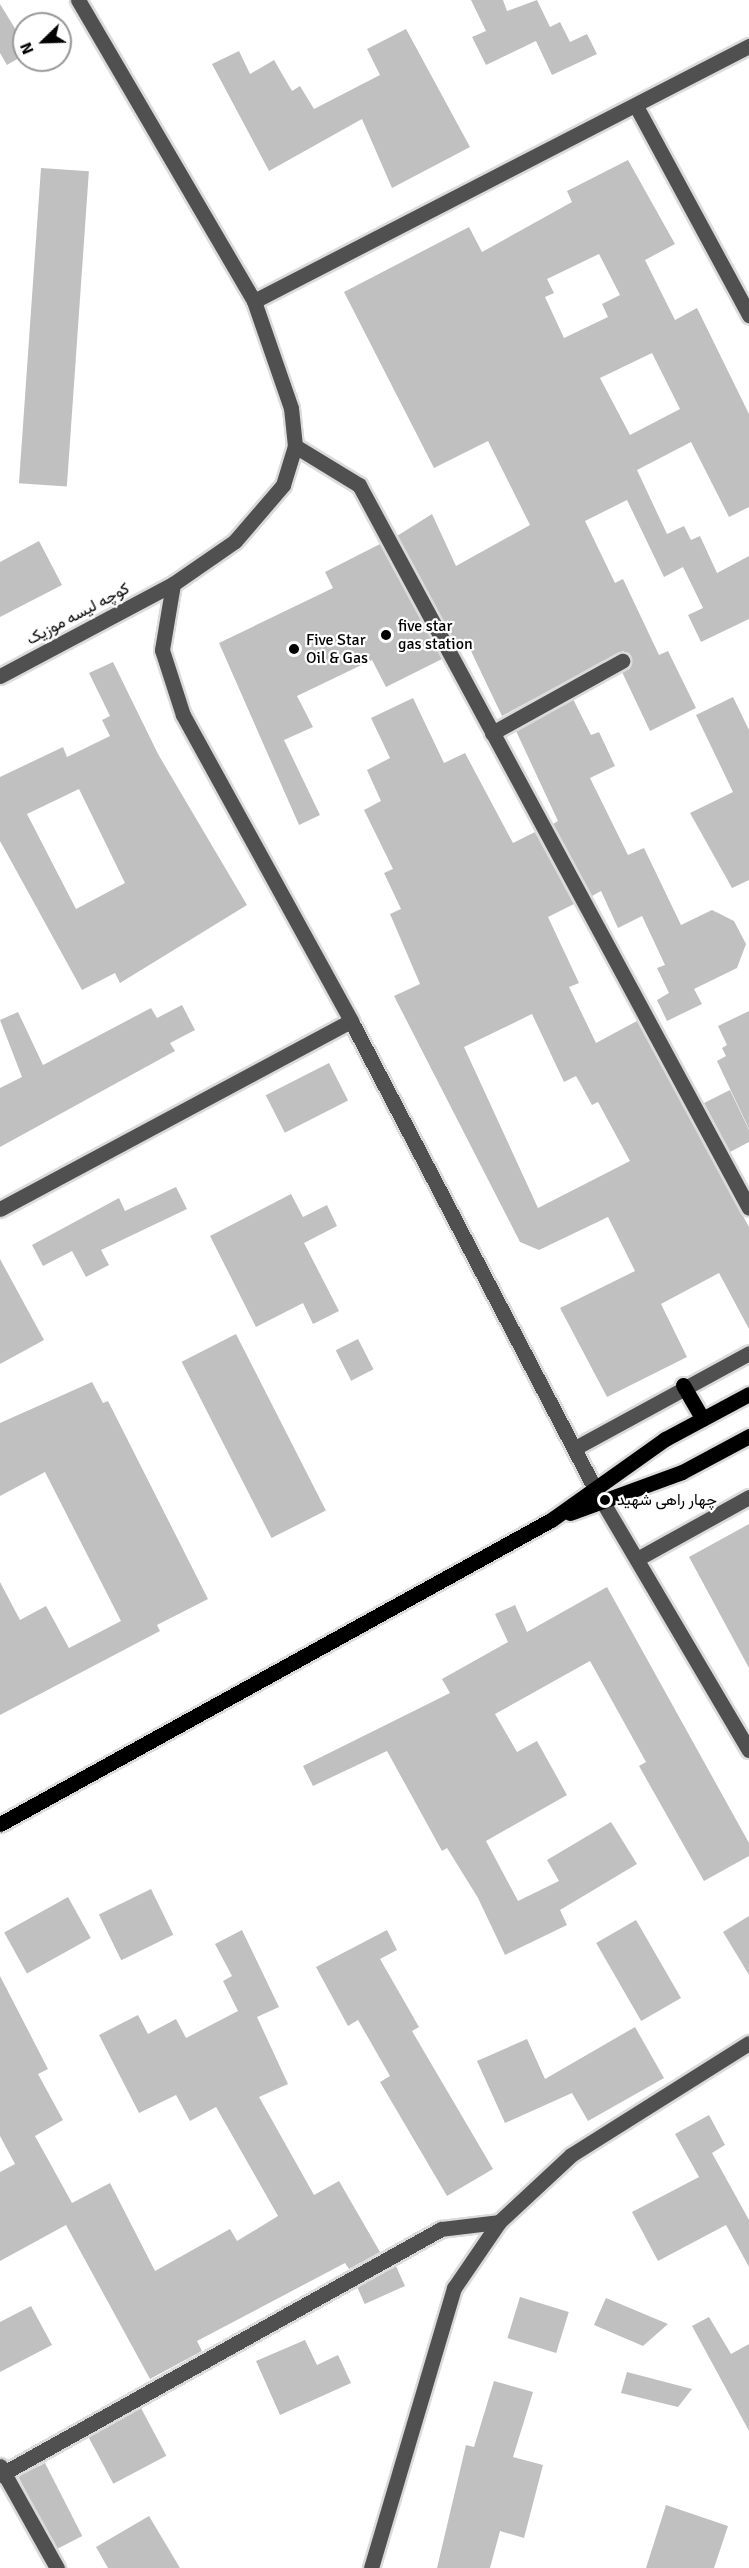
<!DOCTYPE html>
<meta charset="utf-8">
<style>
body{margin:0}
#map{position:relative;width:749px;height:2568px;overflow:hidden;background:#fff;font-family:Signika,Vazirmatn,sans-serif}
div>[style]{position:absolute}
[style*='--x']{left:calc(var(--x)*1px);top:calc(var(--y)*1px);width:calc(var(--w)*1px);rotate:calc(var(--a)*1deg)}
.building>*{inset:0;background:#c0c0c0;transform-origin:0 0}
.roads{filter:drop-shadow(2px 0 #dbdbdb) drop-shadow(-2px 0 #dbdbdb) drop-shadow(0 2px #dbdbdb) drop-shadow(0 -2px #dbdbdb)}
.minor>*{height:15px;margin:-7.5px;padding:0 7.5px;transform-origin:7.5px;border-radius:7.5px;background:#505050}
.major>*{height:15px;margin:-7.5px;padding:0 7.5px;transform-origin:7.5px;border-radius:7.5px;background:#000}
.dots>*{width:16px;height:16px;translate:-50% -50%;box-sizing:border-box;border:3px solid #fff;border-radius:50%}
span{translate:-50% -50%;white-space:nowrap;text-align:center;line-height:1.15;-webkit-text-stroke:4.5px #fff;paint-order:stroke}
.street-label{font-size:16px;color:#000}
.poi-label{font-size:16px;color:#000}
.left{translate:0 -50%;text-align:left}
.north{position:absolute;left:12px;top:12px;width:60px;height:60px;box-sizing:border-box;background:#fff;border:2px solid #999;border-radius:50%;rotate:247deg;font-size:16px;font-weight:700;line-height:24px;text-align:center;color:#000}
.north::after{content:'';display:block;margin:auto;width:21px;height:27px;background:#000;clip-path:polygon(50% 0,100% 100%,50% 72%,0 100%)}
</style>
<div id="map">
<div class="building">
<div style="clip-path:polygon(471px 0,503px 0,507px 11px,537px 0,550px 27px,560px 22px,570px 42px,587px 34px,597px 54px,552px 75px,536px 41px,486px 65px,472px 37px,486px 31px)"></div>
<div style="clip-path:polygon(0 4px,24px 43px,24px 55px,7px 65px,0 53px)"></div>
<div style="clip-path:polygon(406px 29px,470px 147px,392px 188px,362px 119px,269px 171px,212px 64px,239px 51px,250px 74px,274px 60px,292px 91px,300px 86px,314px 109px,380px 75px,367px 49px)"></div>
<div style="clip-path:polygon(evenodd,628px 160px,675px 244px,645px 260px,675px 320px,697px 308px,749px 414px,749px 507px,729px 517px,691px 442px,637px 470px,667px 534px,684px 526px,691px 540px,700px 536px,717px 573px,749px 556px,749px 619px,701px 642px,688px 615px,703px 608px,683px 567px,664px 577px,627px 500px,585px 521px,615px 583px,623px 579px,659px 655px,668px 651px,696px 708px,650px 731px,622px 672px,632px 662px,623px 651px,502px 716px,470px 649px,459px 650px,397px 536px,432px 514px,456px 566px,530px 525px,488px 441px,434px 468px,344px 292px,469px 227px,482px 252px,572px 202px,567px 191px,628px 160px,599px 254px,620px 295px,602px 304px,608px 317px,564px 338px,545px 297px,554px 293px,547px 279px,599px 254px,628px 160px,652px 353px,680px 409px,630px 435px,600px 378px,652px 353px)"></div>
<div style="left:41px;top:168px;width:48px;height:316px;rotate:4deg"></div>
<div style="clip-path:polygon(39px 541px,62px 585px,0 617px,0 562px)"></div>
<div style="clip-path:polygon(380px 544px,442px 659px,386px 687px,372px 660px,297px 696px,313px 727px,284px 740px,320px 815px,299px 825px,219px 643px,333px 588px,325px 572px)"></div>
<div style="clip-path:polygon(evenodd,113px 662px,158px 754px,247px 905px,120px 983px,115px 973px,82px 990px,0 841px,0 777px,63px 747px,67px 757px,110px 736px,102px 720px,110px 716px,89px 673px,113px 662px,79px 789px,125px 883px,76px 909px,27px 814px,79px 789px)"></div>
<div style="clip-path:polygon(733px 697px,749px 730px,749px 880px,732px 888px,690px 813px,733px 792px,696px 715px)"></div>
<div style="clip-path:polygon(evenodd,413px 698px,444px 763px,465px 753px,513px 843px,535px 832px,574px 904px,548px 917px,579px 983px,569px 987px,596px 1043px,637px 1021px,749px 1227px,749px 1329px,719px 1273px,661px 1304px,687px 1357px,607px 1397px,560px 1308px,635px 1271px,608px 1217px,539px 1250px,520px 1242px,394px 996px,420px 984px,390px 914px,401px 909px,384px 873px,393px 869px,364px 810px,381px 801px,367px 770px,390px 758px,371px 718px,413px 698px,532px 1014px,564px 1082px,576px 1076px,592px 1105px,598px 1102px,630px 1161px,538px 1208px,464px 1047px,532px 1014px)"></div>
<div style="clip-path:polygon(573px 699px,591px 735px,599px 732px,615px 766px,590px 778px,628px 855px,644px 848px,681px 925px,712px 910px,734px 921px,746px 944px,737px 968px,694px 989px,702px 1004px,667px 1021px,657px 1000px,669px 993px,657px 968px,665px 965px,642px 916px,618px 928px,601px 891px,592px 896px,553px 824px,558px 821px,516px 731px)"></div>
<div style="clip-path:polygon(182px 1005px,195px 1030px,170px 1043px,175px 1051px,0 1147px,0 1088px,22px 1077px,0 1020px,18px 1012px,43px 1065px,151px 1008px,157px 1018px)"></div>
<div style="clip-path:polygon(749px 1011px,749px 1129px,717px 1061px,726px 1056px,722px 1048px,727px 1045px,718px 1026px)"></div>
<div style="left:329px;top:1063px;width:42px;height:71px;rotate:63deg"></div>
<div style="clip-path:polygon(730px 1090px,749px 1130px,749px 1142px,730px 1152px,704px 1103px)"></div>
<div style="clip-path:polygon(176px 1187px,187px 1209px,101px 1250px,109px 1265px,86px 1277px,72px 1251px,43px 1266px,32px 1245px,119px 1198px,125px 1211px)"></div>
<div style="clip-path:polygon(291px 1194px,303px 1217px,327px 1205px,337px 1226px,304px 1243px,339px 1311px,313px 1324px,303px 1303px,256px 1327px,210px 1236px)"></div>
<div style="clip-path:polygon(0 1259px,44px 1340px,0 1364px)"></div>
<div style="left:236px;top:1334px;width:198px;height:61px;rotate:63deg"></div>
<div style="left:358px;top:1339px;width:34px;height:25px;rotate:63deg"></div>
<div style="clip-path:polygon(92px 1382px,103px 1403px,108px 1401px,208px 1599px,157px 1625px,160px 1631px,0 1715px,0 1582px,20px 1620px,46px 1606px,69px 1648px,121px 1621px,45px 1472px,0 1496px,0 1423px)"></div>
<div style="clip-path:polygon(749px 1524px,749px 1668px,689px 1557px)"></div>
<div style="clip-path:polygon(607px 1587px,749px 1843px,749px 1856px,704px 1881px,639px 1766px,646px 1762px,590px 1661px,495px 1714px,517px 1752px,537px 1741px,567px 1795px,486px 1841px,518px 1901px,559px 1881px,547px 1860px,611px 1822px,637px 1864px,560px 1910px,567px 1925px,505px 1955px,478px 1898px,447px 1848px,442px 1851px,387px 1751px,313px 1786px,303px 1766px,450px 1693px,442px 1679px,508px 1642px,495px 1614px,515px 1605px,527px 1632px)"></div>
<div style="left:151px;top:1889px;width:51px;height:58px;rotate:64deg"></div>
<div style="left:68px;top:1897px;width:47px;height:73px;rotate:61deg"></div>
<div style="clip-path:polygon(749px 1916px,749px 1975px,723px 1932px)"></div>
<div style="left:636px;top:1920px;width:90px;height:46px;rotate:60deg"></div>
<div style="clip-path:polygon(242px 1930px,279px 2007px,257px 2017px,288px 2084px,259px 2097px,314px 2195px,339px 2181px,380px 2252px,349px 2269px,345px 2263px,197px 2341px,202px 2351px,150px 2379px,66px 2225px,0 2261px,0 2172px,15px 2164px,0 2136px,0 1976px,48px 2069px,38px 2074px,63px 2120px,35px 2136px,72px 2203px,110px 2183px,155px 2271px,230px 2229px,237px 2241px,278px 2216px,216px 2107px,190px 2121px,176px 2095px,139px 2113px,99px 2035px,138px 2015px,148px 2034px,176px 2019px,186px 2038px,238px 2011px,223px 1981px,232px 1976px,215px 1944px)"></div>
<div style="clip-path:polygon(387px 1930px,397px 1950px,380px 1959px,419px 2027px,412px 2031px,493px 2169px,447px 2196px,380px 2082px,390px 2076px,358px 2020px,348px 2026px,316px 1967px)"></div>
<div style="clip-path:polygon(635px 2027px,664px 2078px,588px 2121px,572px 2093px,505px 2123px,477px 2061px,527px 2039px,545px 2079px)"></div>
<div style="clip-path:polygon(709px 2115px,725px 2145px,712px 2153px,749px 2220px,749px 2267px,726px 2225px,658px 2261px,632px 2212px,699px 2177px,675px 2134px)"></div>
<div style="left:396px;top:2266px;width:22px;height:44px;rotate:66deg"></div>
<div style="left:520px;top:2297px;width:51px;height:43px;rotate:17deg"></div>
<div style="clip-path:polygon(606px 2298px,668px 2324px,643px 2346px,594px 2325px)"></div>
<div style="clip-path:polygon(31px 2306px,52px 2345px,0 2372px,0 2322px)"></div>
<div style="clip-path:polygon(709px 2317px,731px 2354px,749px 2344px,749px 2431px,692px 2326px)"></div>
<div style="clip-path:polygon(305px 2340px,317px 2365px,338px 2355px,351px 2383px,280px 2415px,256px 2361px)"></div>
<div style="clip-path:polygon(627px 2372px,692px 2389px,678px 2407px,621px 2393px)"></div>
<div style="clip-path:polygon(494px 2381px,533px 2392px,513px 2457px,543px 2465px,524px 2538px,500px 2531px,490px 2568px,437px 2568px,466px 2445px,474px 2447px)"></div>
<div style="left:141px;top:2408px;width:54px;height:60px;rotate:62deg"></div>
<div style="left:45px;top:2463px;width:82px;height:30px;rotate:63deg"></div>
<div style="clip-path:polygon(666px 2505px,728px 2526px,714px 2568px,646px 2568px)"></div>
<div style="clip-path:polygon(149px 2516px,180px 2568px,108px 2568px,96px 2547px)"></div>
</div>
<div class="roads">
<div class="minor">
<div style="--x:636;--y:106;--w:238;--a:61.6"></div>
<div style="--x:254;--y:301;--w:557;--a:-27.26"></div>
<div style="--x:295;--y:446;--w:75;--a:31.4"></div>
<div style="--x:359;--y:485;--w:821;--a:61.66"></div>
<div style="--x:173;--y:584;--w:67;--a:99.5"></div>
<div style="--x:162;--y:650;--w:68;--a:72.1"></div>
<div style="--x:183;--y:715;--w:349;--a:61.2"></div>
<div style="--x:351;--y:1021;--w:528;--a:62.46"></div>
<div style="--x:595;--y:1489;--w:303;--a:59.5"></div>
<div style="--x:0;--y:676;--w:196;--a:-28"></div>
<div style="--x:173;--y:584;--w:75;--a:-34.7"></div>
<div style="--x:235;--y:541;--w:74;--a:-49.4"></div>
<div style="--x:283;--y:485;--w:41;--a:-72.9"></div>
<div style="--x:295;--y:446;--w:38;--a:-96"></div>
<div style="--x:291;--y:408;--w:113;--a:-109.1"></div>
<div style="--x:254;--y:301;--w:349;--a:-120.3"></div>
<div style="--x:492;--y:733;--w:149;--a:-29"></div>
<div style="--x:0;--y:1209;--w:398;--a:-28.2"></div>
<div style="--x:575;--y:1448;--w:198;--a:-28.6"></div>
<div style="--x:637;--y:1559;--w:128;--a:-29"></div>
<div style="--x:0;--y:2466;--w:117;--a:60.8"></div>
<div style="--x:0;--y:2475;--w:505;--a:-29.15"></div>
<div style="--x:441;--y:2229;--w:58;--a:-6.9"></div>
<div style="--x:371;--y:2568;--w:292;--a:-73.5"></div>
<div style="--x:454;--y:2288;--w:80;--a:-55.7"></div>
<div style="--x:499;--y:2222;--w:98;--a:-42.9"></div>
<div style="--x:571;--y:2155;--w:210;--a:-32.2"></div>
</div>
<div class="major">
<div style="--x:683;--y:1385;--w:39;--a:60"></div>
<div style="--x:570;--y:1513;--w:119;--a:-20.1"></div>
<div style="--x:682;--y:1472;--w:76;--a:-28.2"></div>
<div style="--x:0;--y:1824;--w:629;--a:-28.89"></div>
<div style="--x:551;--y:1520;--w:140;--a:-35.4"></div>
<div style="--x:665;--y:1439;--w:95;--a:-28.2"></div>
</div>
</div>
<div class="dots">
<div style="left:386px;top:635px;background:#000"></div>
<div style="left:294px;top:649px;background:#000"></div>
<div style="left:605px;top:1500px;background:#000"></div>
</div>
<div class="street-label">
<span style="left:78px;top:614px;rotate:-28deg">کوچه لیسه موزیک</span>
</div>
<div class="poi-label">
<span class="left" style="left:398px;top:635px">five star<br>gas station</span>
<span class="left" style="left:306px;top:649px">Five Star<br>Oil &amp; Gas</span>
<span class="left" style="left:617px;top:1500px">چهار راهی شهید</span>
</div>
<div class="north">N</div>
</div>
